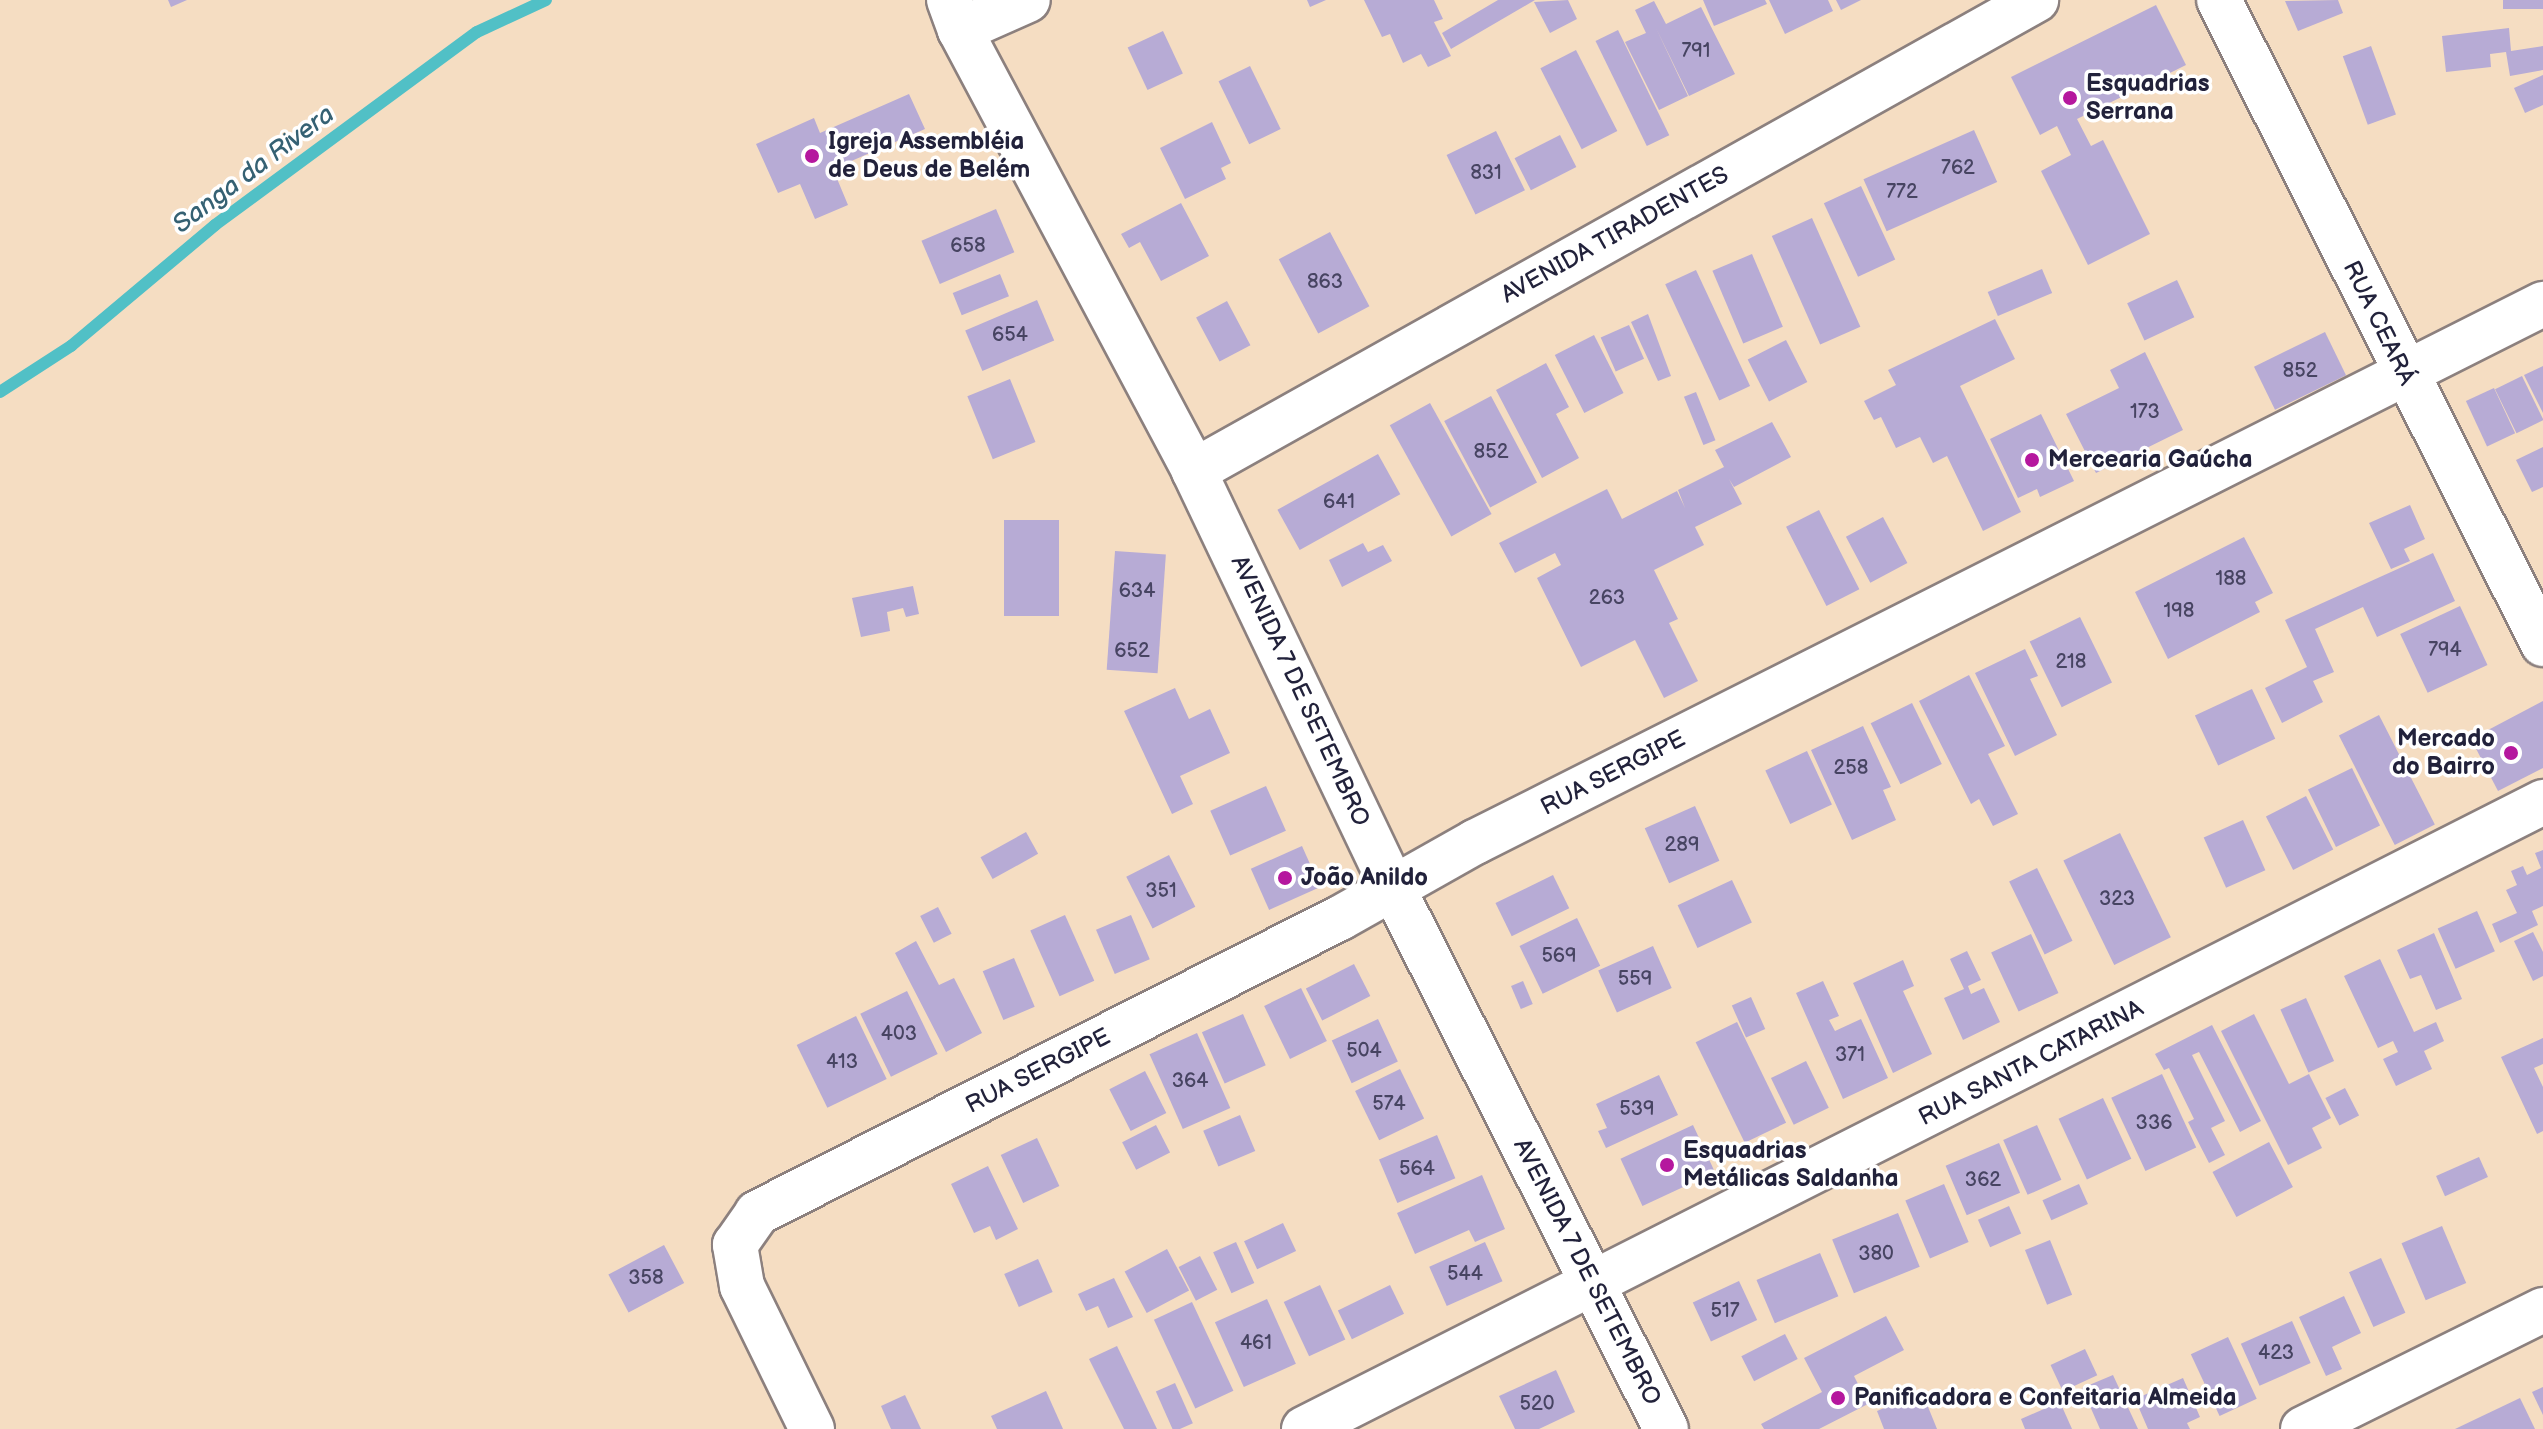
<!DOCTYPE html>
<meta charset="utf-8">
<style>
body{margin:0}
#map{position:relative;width:2543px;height:1429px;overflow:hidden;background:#f5ddc2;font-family:"Balsamiq Sans",sans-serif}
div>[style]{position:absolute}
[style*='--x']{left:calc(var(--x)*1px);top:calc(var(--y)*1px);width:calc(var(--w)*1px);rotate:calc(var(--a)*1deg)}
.stream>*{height:12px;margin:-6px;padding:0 6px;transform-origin:6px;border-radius:6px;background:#51c0c6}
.building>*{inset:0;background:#b7abd5;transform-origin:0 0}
.roads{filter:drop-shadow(2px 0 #8c807e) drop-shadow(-2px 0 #8c807e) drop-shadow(0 2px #8c807e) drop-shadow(0 -2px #8c807e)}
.street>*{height:44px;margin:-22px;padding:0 22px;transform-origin:22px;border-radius:22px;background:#fff}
.secondary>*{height:44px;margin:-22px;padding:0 22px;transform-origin:22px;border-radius:22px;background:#fff}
.dots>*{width:22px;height:22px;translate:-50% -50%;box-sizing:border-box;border:4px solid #fff;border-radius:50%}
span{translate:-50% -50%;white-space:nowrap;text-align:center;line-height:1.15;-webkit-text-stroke:7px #fff;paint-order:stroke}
.number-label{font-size:20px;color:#474462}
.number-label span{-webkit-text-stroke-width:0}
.poi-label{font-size:24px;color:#22223b;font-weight:700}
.left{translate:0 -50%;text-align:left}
.right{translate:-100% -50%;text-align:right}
.street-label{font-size:24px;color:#22223b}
.water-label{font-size:26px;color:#356173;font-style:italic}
</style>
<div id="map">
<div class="stream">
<div style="--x:0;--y:392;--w:85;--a:-32.9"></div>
<div style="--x:71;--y:346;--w:188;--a:-40"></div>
<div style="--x:215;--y:225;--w:325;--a:-36.4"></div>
<div style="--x:477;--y:32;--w:76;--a:-24.9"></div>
</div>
<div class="building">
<div style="clip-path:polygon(168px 0,187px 0,171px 7px)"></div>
<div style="clip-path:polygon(1307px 0,1326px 0,1310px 7px)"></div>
<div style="clip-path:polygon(1364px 0,1434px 0,1443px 19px,1434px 22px,1451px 56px,1428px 67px,1421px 54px,1403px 63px,1390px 34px,1382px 37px)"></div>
<div style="clip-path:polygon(1498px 0,1535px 0,1451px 49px,1442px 33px)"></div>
<div style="clip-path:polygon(1568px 0,1577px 19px,1550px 33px,1534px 2px)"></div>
<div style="clip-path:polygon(1703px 0,1765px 0,1767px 4px,1714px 26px)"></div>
<div style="clip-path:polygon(1769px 0,1828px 0,1833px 11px,1785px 34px)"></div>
<div style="clip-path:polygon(1836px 0,1861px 0,1841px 10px)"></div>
<div style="clip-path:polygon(2338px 0,2343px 13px,2298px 31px,2285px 1px)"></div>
<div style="left:2503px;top:0;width:40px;height:9px"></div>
<div style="clip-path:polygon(1654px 1px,1666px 24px,1701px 7px,1735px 74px,1689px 96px,1656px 28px,1688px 96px,1659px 110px,1625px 42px,1646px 33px,1635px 10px)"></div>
<div style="clip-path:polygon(2156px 5px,2186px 65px,2077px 119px,2091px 146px,2103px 140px,2150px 234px,2088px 265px,2041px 171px,2071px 155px,2057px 126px,2040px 135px,2011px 77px)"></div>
<div style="clip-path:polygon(2509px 28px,2511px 51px,2543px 46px,2543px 70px,2510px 76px,2506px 52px,2490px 54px,2491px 67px,2446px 72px,2442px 36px)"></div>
<div style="left:1618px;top:30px;width:117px;height:25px;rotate:64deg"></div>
<div style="left:1163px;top:31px;width:47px;height:39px;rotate:65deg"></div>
<div style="left:2371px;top:46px;width:73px;height:30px;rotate:70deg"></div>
<div style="left:1576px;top:50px;width:91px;height:40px;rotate:63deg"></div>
<div style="left:1250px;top:66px;width:70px;height:35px;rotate:64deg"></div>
<div style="clip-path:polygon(2543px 75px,2543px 105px,2525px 113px,2514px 88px)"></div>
<div style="clip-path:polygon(909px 94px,925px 129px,833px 169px,848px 205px,815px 219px,800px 184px,778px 193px,756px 144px,814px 118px,820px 133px)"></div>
<div style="clip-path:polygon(1212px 122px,1231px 163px,1221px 168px,1226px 179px,1185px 199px,1160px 148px)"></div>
<div style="left:1974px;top:130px;width:57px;height:121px;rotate:66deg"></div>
<div style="left:1496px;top:131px;width:66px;height:55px;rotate:64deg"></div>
<div style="left:1560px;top:135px;width:36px;height:51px;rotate:63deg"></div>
<div style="left:1861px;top:186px;width:81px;height:41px;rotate:65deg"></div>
<div style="clip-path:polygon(1181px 203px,1209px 256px,1161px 281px,1140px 242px,1129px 248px,1121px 234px)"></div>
<div style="left:996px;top:209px;width:47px;height:81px;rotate:67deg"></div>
<div style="left:1812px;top:218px;width:119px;height:44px;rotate:66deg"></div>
<div style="left:1330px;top:232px;width:84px;height:58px;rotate:62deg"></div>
<div style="left:1752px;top:254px;width:79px;height:43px;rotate:67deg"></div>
<div style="left:2042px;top:269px;width:26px;height:59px;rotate:67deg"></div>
<div style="left:1696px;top:270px;width:128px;height:34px;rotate:65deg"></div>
<div style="left:1000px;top:274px;width:24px;height:51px;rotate:68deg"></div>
<div style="left:2177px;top:280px;width:41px;height:55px;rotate:65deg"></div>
<div style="left:1037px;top:300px;width:44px;height:78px;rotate:67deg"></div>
<div style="left:1227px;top:301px;width:50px;height:35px;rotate:62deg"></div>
<div style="clip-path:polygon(1648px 314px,1671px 376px,1658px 381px,1631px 322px)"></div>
<div style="clip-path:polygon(1995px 319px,2015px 359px,1960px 386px,2021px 512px,1983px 531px,1947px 456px,1933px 463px,1920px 437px,1896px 448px,1881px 417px,1874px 420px,1864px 401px,1896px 385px,1888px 370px)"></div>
<div style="left:1629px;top:325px;width:37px;height:31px;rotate:66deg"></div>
<div style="left:2325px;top:332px;width:48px;height:79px;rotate:64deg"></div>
<div style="left:1594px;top:335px;width:65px;height:44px;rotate:63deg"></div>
<div style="left:1786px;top:340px;width:47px;height:43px;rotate:63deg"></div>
<div style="clip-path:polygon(2145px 352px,2183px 430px,2096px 473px,2066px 414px,2119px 388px,2110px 370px)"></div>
<div style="clip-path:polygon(1546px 363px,1569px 407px,1556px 414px,1579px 458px,1542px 478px,1496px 390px)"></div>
<div style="clip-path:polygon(2543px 366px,2543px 413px,2524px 375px)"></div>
<div style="left:2522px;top:376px;width:49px;height:30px;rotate:64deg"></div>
<div style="left:1010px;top:379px;width:68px;height:46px;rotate:68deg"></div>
<div style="left:2494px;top:388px;width:50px;height:31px;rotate:65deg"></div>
<div style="left:1696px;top:392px;width:52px;height:13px;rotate:68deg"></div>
<div style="left:1491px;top:396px;width:98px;height:53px;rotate:62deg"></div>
<div style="left:1430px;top:403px;width:127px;height:46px;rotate:61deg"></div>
<div style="clip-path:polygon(2041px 414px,2074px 481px,2040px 497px,2037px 489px,2018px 498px,1990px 439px)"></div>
<div style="clip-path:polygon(1772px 422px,1791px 457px,1734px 487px,1729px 479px,1742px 504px,1695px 527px,1704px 545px,1654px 570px,1678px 619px,1669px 623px,1698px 681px,1664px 698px,1635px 640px,1581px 667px,1537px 578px,1561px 565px,1555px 553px,1515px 573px,1499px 543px,1607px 489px,1622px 519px,1677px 491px,1685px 508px,1678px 490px,1724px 467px,1715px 450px)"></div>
<div style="clip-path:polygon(2543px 447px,2543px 487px,2532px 492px,2516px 460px)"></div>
<div style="left:1378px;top:454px;width:46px;height:115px;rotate:61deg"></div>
<div style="clip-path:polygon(2410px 505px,2425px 539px,2404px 549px,2410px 561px,2391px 569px,2369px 523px)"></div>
<div style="left:1819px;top:510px;width:89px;height:37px;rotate:63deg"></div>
<div style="left:1883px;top:517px;width:52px;height:42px;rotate:62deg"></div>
<div style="left:1004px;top:520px;width:55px;height:96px"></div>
<div style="clip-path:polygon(2244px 537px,2273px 593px,2255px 602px,2260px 612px,2168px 659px,2135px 592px)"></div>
<div style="clip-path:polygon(1363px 543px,1368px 552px,1383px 545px,1392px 561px,1342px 587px,1329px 560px)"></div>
<div style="left:1115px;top:551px;width:51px;height:119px;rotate:4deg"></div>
<div style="clip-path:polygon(2433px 553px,2455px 601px,2377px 637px,2363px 607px,2315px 629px,2334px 672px,2313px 681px,2323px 702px,2282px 723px,2265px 688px,2307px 667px,2285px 620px)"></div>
<div style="clip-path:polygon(913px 586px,919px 614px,906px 617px,903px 608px,887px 612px,890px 631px,861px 637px,852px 598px)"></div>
<div style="left:2460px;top:606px;width:65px;height:66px;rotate:65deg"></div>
<div style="left:2080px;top:617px;width:73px;height:56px;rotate:64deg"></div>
<div style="clip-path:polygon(2025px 649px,2038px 676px,2030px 679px,2057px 735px,2015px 756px,1975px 673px)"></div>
<div style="clip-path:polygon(1969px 675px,2005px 746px,1988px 754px,2018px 814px,1993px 826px,1979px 799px,1971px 804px,1919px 701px)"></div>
<div style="clip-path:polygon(1175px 688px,1189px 719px,1210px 709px,1230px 753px,1180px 776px,1193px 804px,1172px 814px,1124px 711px)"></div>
<div style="left:2252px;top:689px;width:55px;height:63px;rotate:65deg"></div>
<div style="clip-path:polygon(2543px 701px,2543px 768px,2498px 791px,2471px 739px)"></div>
<div style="left:1912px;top:703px;width:68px;height:46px;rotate:64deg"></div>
<div style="left:2379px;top:715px;width:123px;height:45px;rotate:63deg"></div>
<div style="clip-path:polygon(1863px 726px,1891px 787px,1883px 790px,1896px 820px,1852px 840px,1811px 750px)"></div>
<div style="left:1807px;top:751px;width:59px;height:46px;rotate:65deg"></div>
<div style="left:2352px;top:768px;width:64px;height:49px;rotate:64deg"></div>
<div style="left:1266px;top:786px;width:49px;height:61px;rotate:66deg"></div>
<div style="left:2306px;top:796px;width:60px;height:45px;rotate:63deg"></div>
<div style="left:1695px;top:806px;width:60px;height:55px;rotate:66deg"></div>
<div style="left:2243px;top:820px;width:55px;height:43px;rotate:66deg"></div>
<div style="left:1026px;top:832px;width:25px;height:52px;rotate:61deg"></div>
<div style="left:2120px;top:833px;width:116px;height:63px;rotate:64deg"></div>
<div style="left:1302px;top:846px;width:45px;height:56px;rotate:66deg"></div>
<div style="clip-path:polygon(2543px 850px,2543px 906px,2532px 911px,2538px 925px,2500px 943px,2492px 924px,2517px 913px,2506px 890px,2517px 885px,2511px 871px,2523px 866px,2527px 875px,2541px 868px,2535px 853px)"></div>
<div style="left:1169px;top:855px;width:58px;height:48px;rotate:63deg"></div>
<div style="left:2037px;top:868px;width:81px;height:31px;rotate:64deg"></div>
<div style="left:1553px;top:875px;width:37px;height:64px;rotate:64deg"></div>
<div style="left:1732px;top:880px;width:47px;height:60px;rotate:65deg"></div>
<div style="left:938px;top:907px;width:30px;height:20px;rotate:63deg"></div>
<div style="left:2477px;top:911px;width:44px;height:43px;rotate:66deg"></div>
<div style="left:1065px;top:915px;width:72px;height:38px;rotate:66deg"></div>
<div style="left:1131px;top:915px;width:48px;height:38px;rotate:67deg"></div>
<div style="left:1577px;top:918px;width:53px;height:64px;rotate:64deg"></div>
<div style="clip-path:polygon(2533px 932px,2543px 952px,2543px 976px,2533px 981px,2514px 941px)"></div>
<div style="clip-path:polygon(2434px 933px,2462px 999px,2436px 1010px,2421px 975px,2410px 979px,2397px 950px)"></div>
<div style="left:2031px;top:934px;width:65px;height:44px;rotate:65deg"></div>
<div style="clip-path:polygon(916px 941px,939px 985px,954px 978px,982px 1033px,946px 1052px,895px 953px)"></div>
<div style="left:1653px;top:946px;width:46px;height:60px;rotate:66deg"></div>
<div style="clip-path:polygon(1967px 951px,1981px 980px,1968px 986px,1971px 994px,1984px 988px,2000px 1022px,1963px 1040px,1944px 998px,1964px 989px,1950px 959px)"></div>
<div style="left:1014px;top:958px;width:53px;height:34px;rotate:67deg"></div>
<div style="clip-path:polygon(2380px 959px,2414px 1032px,2436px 1022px,2444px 1041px,2424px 1051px,2432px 1069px,2396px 1086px,2383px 1059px,2398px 1052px,2393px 1041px,2378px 1048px,2344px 976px)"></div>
<div style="clip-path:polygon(1903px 960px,1914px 986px,1903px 991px,1932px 1054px,1893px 1073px,1853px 983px)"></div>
<div style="left:1354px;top:964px;width:36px;height:54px;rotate:63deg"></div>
<div style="left:1523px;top:981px;width:25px;height:13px;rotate:67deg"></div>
<div style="clip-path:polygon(1823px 981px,1839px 1016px,1829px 1020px,1835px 1031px,1861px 1019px,1888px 1078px,1843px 1099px,1796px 993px)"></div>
<div style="left:1301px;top:988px;width:59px;height:41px;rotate:64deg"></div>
<div style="left:907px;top:991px;width:70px;height:52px;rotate:64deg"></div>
<div style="left:1751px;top:997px;width:35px;height:21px;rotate:66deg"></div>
<div style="left:2306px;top:998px;width:69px;height:28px;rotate:66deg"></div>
<div style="left:1243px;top:1014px;width:56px;height:45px;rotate:66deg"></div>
<div style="clip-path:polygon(2254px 1014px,2289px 1084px,2309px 1074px,2331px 1118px,2312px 1128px,2322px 1148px,2288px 1165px,2221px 1031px)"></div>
<div style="left:856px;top:1016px;width:70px;height:66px;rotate:64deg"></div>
<div style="left:1378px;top:1019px;width:47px;height:51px;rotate:65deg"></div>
<div style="left:1737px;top:1022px;width:112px;height:46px;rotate:64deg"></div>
<div style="clip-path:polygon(2212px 1025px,2261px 1121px,2240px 1132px,2199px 1052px,2192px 1055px,2225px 1121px,2211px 1128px,2225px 1155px,2209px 1163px,2188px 1122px,2194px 1119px,2169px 1068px,2164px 1070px,2155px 1054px)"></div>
<div style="left:1197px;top:1033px;width:82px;height:52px;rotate:66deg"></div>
<div style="clip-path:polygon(2543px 1038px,2543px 1064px,2534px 1068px,2543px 1087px,2543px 1131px,2537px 1134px,2501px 1057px)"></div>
<div style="left:1806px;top:1061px;width:52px;height:39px;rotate:64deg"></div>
<div style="left:1400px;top:1069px;width:55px;height:50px;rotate:64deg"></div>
<div style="left:1145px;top:1071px;width:47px;height:40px;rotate:63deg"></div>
<div style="left:2162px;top:1074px;width:81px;height:56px;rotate:65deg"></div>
<div style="clip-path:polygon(1659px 1075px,1678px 1115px,1606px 1148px,1598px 1131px,1607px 1128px,1596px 1104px)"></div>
<div style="left:2345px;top:1088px;width:31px;height:22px;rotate:63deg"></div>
<div style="left:2103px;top:1098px;width:67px;height:49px;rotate:65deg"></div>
<div style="left:1240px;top:1115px;width:39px;height:40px;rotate:67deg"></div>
<div style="left:1156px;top:1125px;width:31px;height:38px;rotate:63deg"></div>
<div style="left:1693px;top:1125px;width:52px;height:80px;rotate:65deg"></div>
<div style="left:2037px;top:1125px;width:60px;height:37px;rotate:66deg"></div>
<div style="left:1437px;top:1135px;width:47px;height:63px;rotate:67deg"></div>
<div style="left:1037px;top:1138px;width:53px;height:40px;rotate:65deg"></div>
<div style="left:2269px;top:1142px;width:51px;height:64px;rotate:62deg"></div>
<div style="left:1999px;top:1143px;width:54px;height:58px;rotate:67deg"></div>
<div style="left:2479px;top:1157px;width:22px;height:47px;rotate:66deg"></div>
<div style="clip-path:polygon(988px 1166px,1018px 1229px,996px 1240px,990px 1226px,974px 1233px,951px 1184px)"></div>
<div style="clip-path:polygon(1482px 1175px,1505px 1229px,1475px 1242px,1469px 1230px,1415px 1254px,1397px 1213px)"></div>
<div style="left:1944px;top:1184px;width:63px;height:42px;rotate:67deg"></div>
<div style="left:2079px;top:1184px;width:22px;height:40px;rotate:66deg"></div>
<div style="left:2009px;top:1206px;width:30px;height:34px;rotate:66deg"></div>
<div style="left:1898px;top:1213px;width:58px;height:71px;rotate:68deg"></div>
<div style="left:1283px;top:1223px;width:31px;height:43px;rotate:65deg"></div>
<div style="left:2442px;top:1226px;width:62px;height:44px;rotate:67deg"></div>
<div style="left:2050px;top:1240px;width:59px;height:27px;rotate:68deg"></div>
<div style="left:1236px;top:1242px;width:45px;height:25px;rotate:66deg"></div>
<div style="left:1485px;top:1242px;width:43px;height:61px;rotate:66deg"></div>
<div style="left:664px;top:1245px;width:43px;height:63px;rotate:62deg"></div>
<div style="left:1167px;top:1249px;width:47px;height:48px;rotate:62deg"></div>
<div style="left:1820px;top:1253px;width:47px;height:69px;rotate:67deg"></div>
<div style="left:1200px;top:1256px;width:38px;height:24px;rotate:63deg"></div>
<div style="left:2381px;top:1258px;width:60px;height:35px;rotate:66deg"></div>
<div style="left:1038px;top:1259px;width:36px;height:37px;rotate:66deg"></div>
<div style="clip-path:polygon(1114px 1278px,1133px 1317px,1108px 1328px,1098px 1306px,1086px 1311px,1078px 1294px)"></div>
<div style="left:1739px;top:1281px;width:43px;height:51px;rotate:65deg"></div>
<div style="left:1320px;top:1285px;width:60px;height:40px;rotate:65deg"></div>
<div style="left:1390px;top:1285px;width:32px;height:58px;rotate:64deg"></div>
<div style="clip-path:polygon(2344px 1296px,2361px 1333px,2332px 1347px,2342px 1369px,2326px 1376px,2299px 1317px)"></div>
<div style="left:1267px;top:1299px;width:71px;height:57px;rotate:66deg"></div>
<div style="left:1192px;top:1302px;width:98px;height:42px;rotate:65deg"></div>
<div style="clip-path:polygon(1886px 1316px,1904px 1350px,1854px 1376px,1868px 1404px,1819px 1429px,1764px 1429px,1761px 1424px,1822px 1392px,1804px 1358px)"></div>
<div style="left:2292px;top:1321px;width:46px;height:56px;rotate:66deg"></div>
<div style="left:1785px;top:1334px;width:28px;height:49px;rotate:63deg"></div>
<div style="left:2228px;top:1337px;width:68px;height:41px;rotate:65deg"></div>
<div style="clip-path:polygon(1117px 1346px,1157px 1429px,1124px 1429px,1089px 1359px)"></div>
<div style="left:2085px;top:1349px;width:29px;height:38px;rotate:65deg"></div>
<div style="clip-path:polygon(1556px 1370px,1575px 1412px,1539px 1429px,1515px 1429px,1499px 1396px)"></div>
<div style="clip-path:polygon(2113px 1375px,2138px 1429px,2100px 1429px,2082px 1388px)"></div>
<div style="clip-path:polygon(2183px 1378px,2200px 1417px,2187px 1423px,2190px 1429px,2148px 1429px,2135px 1399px)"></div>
<div style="left:1175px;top:1383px;width:44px;height:21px;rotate:66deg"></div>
<div style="clip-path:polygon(2543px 1387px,2543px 1415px,2532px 1392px)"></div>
<div style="clip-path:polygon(1046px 1391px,1063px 1429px,997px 1429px,991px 1416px)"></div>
<div style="clip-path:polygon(1922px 1392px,1937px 1429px,1884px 1429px,1877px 1411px)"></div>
<div style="clip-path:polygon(905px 1395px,921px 1429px,891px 1429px,881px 1406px)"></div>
<div style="clip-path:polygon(2520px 1398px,2535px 1429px,2455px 1429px,2478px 1418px)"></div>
<div style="clip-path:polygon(2060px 1402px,2072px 1429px,2025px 1429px,2021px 1419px)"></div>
</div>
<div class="roads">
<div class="street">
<div style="--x:960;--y:30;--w:74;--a:-23.8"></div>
<div style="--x:1194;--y:471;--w:460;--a:64.5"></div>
<div style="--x:1392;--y:886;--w:608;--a:63.22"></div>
<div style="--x:812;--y:1429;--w:159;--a:-116.1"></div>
<div style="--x:742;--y:1286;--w:42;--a:-99.7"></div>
<div style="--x:735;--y:1245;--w:39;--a:-55"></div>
<div style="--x:757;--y:1213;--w:653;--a:-26.84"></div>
<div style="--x:1340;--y:918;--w:155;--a:-29.4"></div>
<div style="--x:1475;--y:842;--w:1196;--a:-26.74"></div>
<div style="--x:1304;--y:1429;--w:1389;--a:-26.84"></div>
<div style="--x:2303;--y:1429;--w:268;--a:-26.4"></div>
</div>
<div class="secondary">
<div style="--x:949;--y:0;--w:32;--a:70"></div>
<div style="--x:960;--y:30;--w:499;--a:62"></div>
<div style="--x:1194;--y:471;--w:965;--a:-29.22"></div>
<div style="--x:2219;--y:0;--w:721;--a:63.29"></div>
</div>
</div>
<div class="dots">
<div style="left:2070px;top:98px;background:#b5179e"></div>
<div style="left:812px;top:156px;background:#b5179e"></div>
<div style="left:2032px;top:460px;background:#b5179e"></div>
<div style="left:2511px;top:753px;background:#b5179e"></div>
<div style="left:1285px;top:878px;background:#b5179e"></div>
<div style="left:1667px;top:1165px;background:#b5179e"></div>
<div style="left:1838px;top:1398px;background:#b5179e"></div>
</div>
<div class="number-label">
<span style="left:1696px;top:51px">791</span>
<span style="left:1958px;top:168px">762</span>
<span style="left:1486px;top:173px">831</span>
<span style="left:1902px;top:192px">772</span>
<span style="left:968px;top:246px">658</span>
<span style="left:1325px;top:282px">863</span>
<span style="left:1010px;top:335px">654</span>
<span style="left:2300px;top:371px">852</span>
<span style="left:2145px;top:412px">173</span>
<span style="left:1491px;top:452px">852</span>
<span style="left:1339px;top:502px">641</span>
<span style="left:2231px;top:579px">188</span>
<span style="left:1137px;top:591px">634</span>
<span style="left:1607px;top:598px">263</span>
<span style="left:2179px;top:611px">198</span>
<span style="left:2445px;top:650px">794</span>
<span style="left:1132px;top:651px">652</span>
<span style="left:2071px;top:662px">218</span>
<span style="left:1851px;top:768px">258</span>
<span style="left:1682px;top:845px">289</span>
<span style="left:1161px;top:891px">351</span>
<span style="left:2117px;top:899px">323</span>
<span style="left:1559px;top:956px">569</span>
<span style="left:1635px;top:979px">559</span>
<span style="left:899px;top:1034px">403</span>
<span style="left:1364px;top:1051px">504</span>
<span style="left:1850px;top:1055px">371</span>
<span style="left:842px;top:1062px">413</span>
<span style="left:1190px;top:1081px">364</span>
<span style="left:1389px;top:1104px">574</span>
<span style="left:1637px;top:1109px">539</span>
<span style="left:2154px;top:1123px">336</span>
<span style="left:1417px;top:1169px">564</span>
<span style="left:1983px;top:1180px">362</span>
<span style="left:1876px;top:1254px">380</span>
<span style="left:1465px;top:1274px">544</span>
<span style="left:646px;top:1278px">358</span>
<span style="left:1725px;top:1311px">517</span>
<span style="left:1256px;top:1343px">461</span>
<span style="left:2276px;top:1353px">423</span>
<span style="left:1537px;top:1404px">520</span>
</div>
<div class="poi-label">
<span class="left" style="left:2086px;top:98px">Esquadrias<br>Serrana</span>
<span class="left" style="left:828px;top:156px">Igreja Assembléia<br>de Deus de Belém</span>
<span class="left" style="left:2048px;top:460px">Mercearia Gaúcha</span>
<span class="right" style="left:2495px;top:753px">Mercado<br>do Bairro</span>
<span class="left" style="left:1301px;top:878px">João Anildo</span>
<span class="left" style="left:1683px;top:1165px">Esquadrias<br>Metálicas Saldanha</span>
<span class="left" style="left:1854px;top:1398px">Panificadora e Confeitaria Almeida</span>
</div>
<div class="street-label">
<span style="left:1615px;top:235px;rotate:-29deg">AVENIDA TIRADENTES</span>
<span style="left:2379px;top:323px;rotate:64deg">RUA CEARÁ</span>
<span style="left:1300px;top:691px;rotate:65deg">AVENIDA 7 DE SETEMBRO</span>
<span style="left:1613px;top:773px;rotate:-27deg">RUA SERGIPE</span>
<span style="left:2031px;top:1063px;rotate:-27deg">RUA SANTA CATARINA</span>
<span style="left:1038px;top:1071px;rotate:-27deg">RUA SERGIPE</span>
<span style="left:1587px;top:1272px;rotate:63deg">AVENIDA 7 DE SETEMBRO</span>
</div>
<div class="water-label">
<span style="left:254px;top:170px;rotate:-37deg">Sanga da Rivera</span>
</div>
</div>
